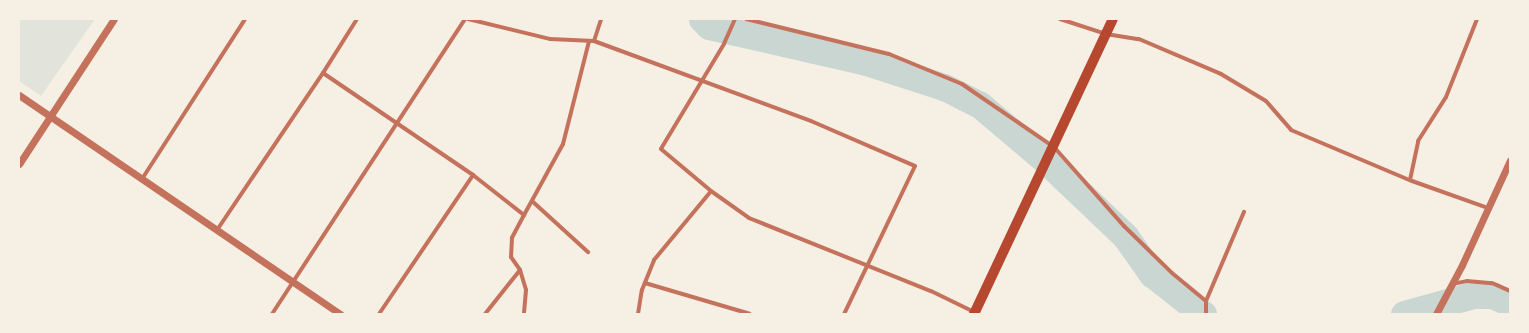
<!DOCTYPE html>
<style>
body{margin:0}
#map{position:relative;width:1529px;height:333px;overflow:hidden;background:#f6efe4;font-family:Quicksand,sans-serif}
div>[style]{position:absolute}
[style*='--x']{left:calc(var(--x)*1px);top:calc(var(--y)*1px);width:calc(var(--w)*1px);rotate:calc(var(--a)*1deg)}
.green>*{inset:0;background:#e2e4dc}
.river>*{height:27px;margin:-13.5px;padding:0 13.5px;transform-origin:13.5px;border-radius:13.5px;background:#c9d6d2}
.minor>*{height:4px;margin:-2px;padding:0 2px;transform-origin:2px;border-radius:2px;background:#c5725c}
.tertiary>*{height:7px;margin:-3.5px;padding:0 3.5px;transform-origin:3.5px;border-radius:3.5px;background:#c5725c}
.primary>*{height:10px;margin:-5px;padding:0 5px;transform-origin:5px;border-radius:5px;background:#b5482f}
span{translate:-50% -50%;white-space:nowrap;text-align:center;line-height:1.15;-webkit-text-stroke:4px #f6efe4;paint-order:stroke}
.frame{position:absolute;inset:0;border:20px solid #f6efe4;pointer-events:none}
</style>
<div id="map">
<div class="green">
<div style="clip-path:polygon(19px 19px,95px 19px,41px 96px,19px 81px)"></div>
</div>
<div class="river">
<div style="--x:702;--y:19;--w:10;--a:45"></div>
<div style="--x:709;--y:26;--w:161;--a:12.9"></div>
<div style="--x:866;--y:62;--w:82;--a:17.8"></div>
<div style="--x:944;--y:87;--w:40;--a:26.6"></div>
<div style="--x:980;--y:105;--w:84;--a:40.2"></div>
<div style="--x:1044;--y:159;--w:112;--a:43.5"></div>
<div style="--x:1125;--y:236;--w:47;--a:54.6"></div>
<div style="--x:1152;--y:274;--w:65;--a:38.1"></div>
<div style="--x:1404;--y:314;--w:72;--a:-15.4"></div>
<div style="--x:1473;--y:295;--w:19;--a:0"></div>
<div style="--x:1492;--y:295;--w:20;--a:24"></div>
</div>
<div class="minor">
<div style="--x:357;--y:19;--w:64;--a:122.2"></div>
<div style="--x:323;--y:73;--w:181;--a:34.2"></div>
<div style="--x:473;--y:175;--w:65;--a:38.1"></div>
<div style="--x:524;--y:215;--w:26;--a:118"></div>
<div style="--x:512;--y:238;--w:19;--a:93"></div>
<div style="--x:511;--y:257;--w:16;--a:55"></div>
<div style="--x:520;--y:270;--w:21;--a:73"></div>
<div style="--x:526;--y:290;--w:24;--a:95"></div>
<div style="--x:468;--y:19;--w:84;--a:13.7"></div>
<div style="--x:550;--y:39;--w:44;--a:2.6"></div>
<div style="--x:594;--y:41;--w:231;--a:20.2"></div>
<div style="--x:811;--y:121;--w:113;--a:23.4"></div>
<div style="--x:915;--y:166;--w:164;--a:115.6"></div>
<div style="--x:735;--y:19;--w:27;--a:114"></div>
<div style="--x:724;--y:44;--w:122;--a:121"></div>
<div style="--x:661;--y:149;--w:65;--a:40"></div>
<div style="--x:711;--y:191;--w:47;--a:35.4"></div>
<div style="--x:749;--y:218;--w:196;--a:21.9"></div>
<div style="--x:931;--y:291;--w:48;--a:26"></div>
<div style="--x:746;--y:19;--w:147;--a:13.8"></div>
<div style="--x:889;--y:54;--w:79;--a:22.3"></div>
<div style="--x:962;--y:84;--w:112;--a:34.4"></div>
<div style="--x:1054;--y:147;--w:106;--a:48.5"></div>
<div style="--x:1124;--y:226;--w:67;--a:44.4"></div>
<div style="--x:1172;--y:273;--w:44;--a:39.5"></div>
<div style="--x:1206;--y:301;--w:13;--a:90"></div>
<div style="--x:1060;--y:19;--w:48;--a:18.1"></div>
<div style="--x:1106;--y:34;--w:33;--a:9"></div>
<div style="--x:1139;--y:39;--w:89;--a:23.1"></div>
<div style="--x:1221;--y:74;--w:52;--a:31"></div>
<div style="--x:1266;--y:101;--w:38;--a:49"></div>
<div style="--x:1291;--y:130;--w:131;--a:22.9"></div>
<div style="--x:1412;--y:181;--w:81;--a:19.6"></div>
<div style="--x:594;--y:41;--w:23;--a:-72"></div>
<div style="--x:142;--y:179;--w:190;--a:-57.2"></div>
<div style="--x:1410;--y:180;--w:40;--a:-78"></div>
<div style="--x:1418;--y:141;--w:52;--a:-57.5"></div>
<div style="--x:1446;--y:97;--w:84;--a:-68.3"></div>
<div style="--x:532;--y:201;--w:76;--a:42.3"></div>
<div style="--x:524;--y:215;--w:81;--a:-61.2"></div>
<div style="--x:563;--y:144;--w:106;--a:-75.8"></div>
<div style="--x:217;--y:230;--w:189;--a:-56"></div>
<div style="--x:645;--y:283;--w:109;--a:16.4"></div>
<div style="--x:1452;--y:284;--w:15;--a:-11"></div>
<div style="--x:1467;--y:281;--w:25;--a:5"></div>
<div style="--x:1492;--y:283;--w:20;--a:24"></div>
<div style="--x:1206;--y:301;--w:97;--a:-66.9"></div>
<div style="--x:272;--y:314;--w:353;--a:-56.8"></div>
<div style="--x:379;--y:314;--w:168;--a:-55.9"></div>
<div style="--x:485;--y:314;--w:56;--a:-51.5"></div>
<div style="--x:638;--y:314;--w:24;--a:-81"></div>
<div style="--x:642;--y:290;--w:32;--a:-68"></div>
<div style="--x:654;--y:260;--w:89;--a:-50.4"></div>
</div>
<div class="tertiary">
<div style="--x:19;--y:95;--w:389;--a:34.3"></div>
<div style="--x:19;--y:164;--w:173;--a:-56.8"></div>
<div style="--x:1436;--y:314;--w:55;--a:-62"></div>
<div style="--x:1462;--y:265;--w:115;--a:-65.4"></div>
</div>
<div class="primary">
<div style="--x:974;--y:314;--w:326;--a:-64.8"></div>
</div>
<div class="frame"></div>
</div>
